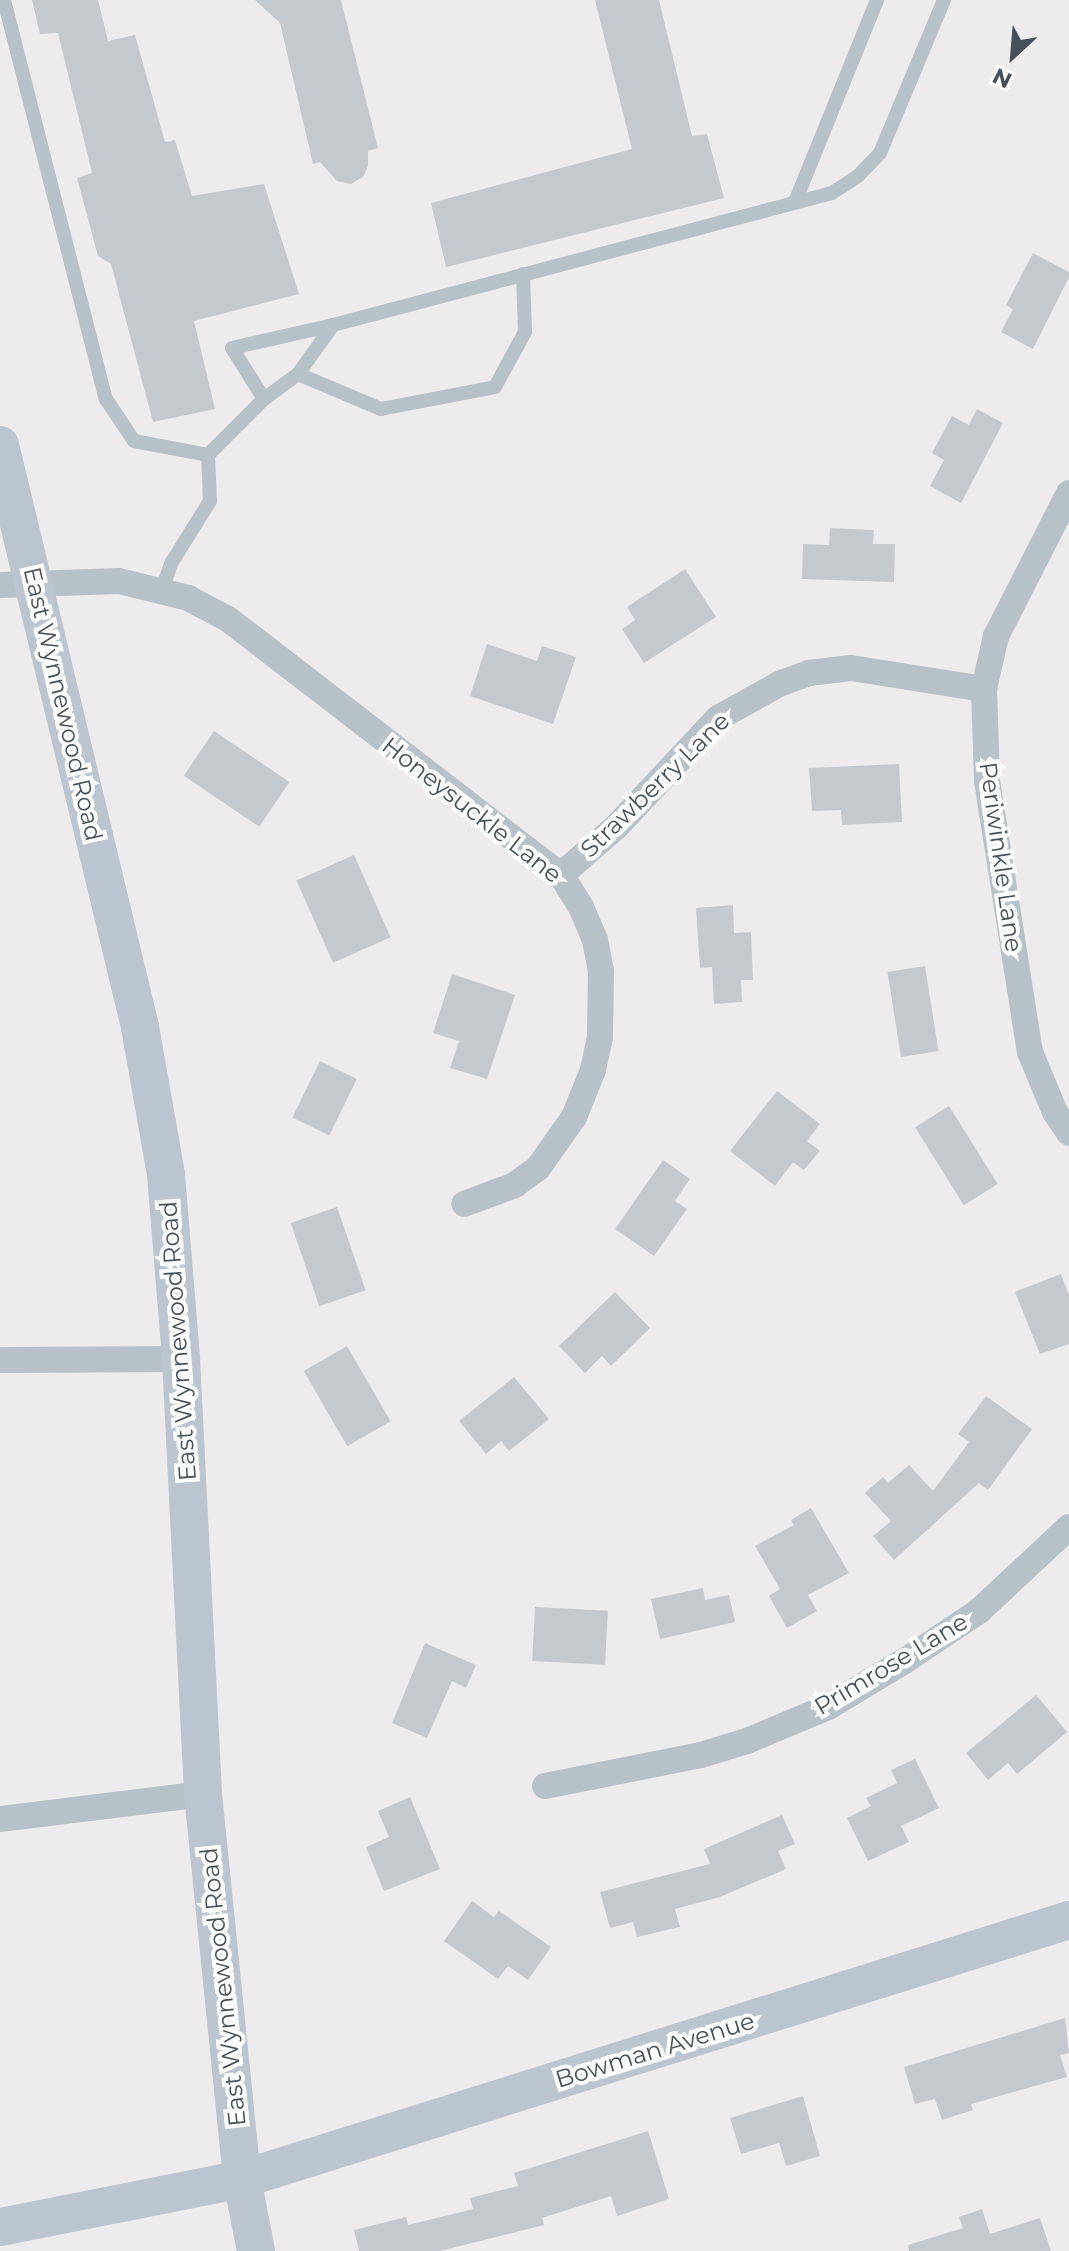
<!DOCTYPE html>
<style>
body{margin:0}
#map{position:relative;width:1069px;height:2251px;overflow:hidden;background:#eeebec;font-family:Montserrat,sans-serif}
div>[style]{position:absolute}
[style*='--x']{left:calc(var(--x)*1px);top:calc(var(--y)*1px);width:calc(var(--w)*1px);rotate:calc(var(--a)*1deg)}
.building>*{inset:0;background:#c5c9ce;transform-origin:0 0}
.lane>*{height:14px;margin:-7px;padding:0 7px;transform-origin:7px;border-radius:7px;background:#b7c1c8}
.street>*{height:26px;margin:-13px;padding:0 13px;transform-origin:13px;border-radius:13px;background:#b7c1c8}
.secondary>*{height:38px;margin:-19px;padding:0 19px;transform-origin:19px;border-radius:19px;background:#bac5cf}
span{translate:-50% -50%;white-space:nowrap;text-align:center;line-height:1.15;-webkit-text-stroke:8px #fff;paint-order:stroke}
.street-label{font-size:24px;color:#455058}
.north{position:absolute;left:973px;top:16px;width:80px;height:80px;-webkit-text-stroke:6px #fff;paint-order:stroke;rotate:206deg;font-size:22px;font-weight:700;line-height:32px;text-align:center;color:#455058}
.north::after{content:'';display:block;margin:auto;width:28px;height:36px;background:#455058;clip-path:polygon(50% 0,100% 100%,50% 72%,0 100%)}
</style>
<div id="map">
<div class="building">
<div style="clip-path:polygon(32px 0,98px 0,108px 41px,135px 35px,165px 142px,175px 140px,192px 196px,264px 184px,299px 294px,194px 321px,215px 409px,153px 422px,111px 264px,98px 256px,77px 178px,92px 173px,58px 33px,40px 34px)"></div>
<div style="clip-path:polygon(255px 0,341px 0,378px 148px,368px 151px,368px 166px,363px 177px,351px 184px,337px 181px,320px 162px,313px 164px,280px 23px)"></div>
<div style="clip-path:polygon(595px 0,659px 0,692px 136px,707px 134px,724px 198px,446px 267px,431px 203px,632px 149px)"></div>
<div style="clip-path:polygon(1033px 253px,1069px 272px,1069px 277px,1033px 349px,1001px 332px,1013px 309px,1006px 305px)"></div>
<div style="clip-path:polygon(977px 409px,1003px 423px,961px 503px,930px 486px,944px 460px,932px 453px,952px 416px,969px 425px)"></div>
<div style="clip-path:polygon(830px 528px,874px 530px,873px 544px,895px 544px,894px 582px,802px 579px,803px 544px,829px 545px)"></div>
<div style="clip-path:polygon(685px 569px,716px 617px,644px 663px,622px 629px,635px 620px,627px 607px)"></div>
<div style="clip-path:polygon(487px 644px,537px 661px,542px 646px,576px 657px,553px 724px,470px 696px)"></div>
<div style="left:214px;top:731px;width:91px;height:54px;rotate:34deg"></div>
<div style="clip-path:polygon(899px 764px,902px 822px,842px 825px,841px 810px,812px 811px,809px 768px)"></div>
<div style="left:354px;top:855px;width:90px;height:63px;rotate:66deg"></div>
<div style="clip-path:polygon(733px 905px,734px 933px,751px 932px,753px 980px,741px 980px,742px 1002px,714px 1004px,712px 967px,700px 968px,696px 908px)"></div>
<div style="left:925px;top:966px;width:86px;height:38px;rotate:81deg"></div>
<div style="clip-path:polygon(452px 974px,515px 995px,487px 1079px,450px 1068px,459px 1041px,433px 1033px)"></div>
<div style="left:320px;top:1061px;width:41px;height:63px;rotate:26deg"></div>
<div style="clip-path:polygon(777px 1091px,820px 1124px,807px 1141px,820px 1151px,804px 1170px,793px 1162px,775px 1186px,730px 1151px)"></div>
<div style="left:949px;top:1106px;width:92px;height:40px;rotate:58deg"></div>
<div style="clip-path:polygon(663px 1160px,690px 1179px,675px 1201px,687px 1209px,654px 1256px,615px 1229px)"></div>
<div style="left:337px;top:1207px;width:88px;height:49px;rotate:71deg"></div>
<div style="clip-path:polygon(1061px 1274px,1069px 1296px,1069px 1344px,1040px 1354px,1015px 1292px)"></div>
<div style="clip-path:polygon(615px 1292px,650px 1328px,611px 1366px,602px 1356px,585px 1373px,559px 1346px)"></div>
<div style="left:347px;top:1346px;width:87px;height:50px;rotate:60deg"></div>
<div style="clip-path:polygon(514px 1377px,549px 1419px,509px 1451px,501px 1441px,486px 1454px,459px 1421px)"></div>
<div style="clip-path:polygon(986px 1396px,1032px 1429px,988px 1490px,979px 1483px,894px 1560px,873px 1536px,891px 1521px,865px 1493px,883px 1477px,888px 1483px,909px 1465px,933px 1491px,969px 1442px,958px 1434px)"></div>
<div style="clip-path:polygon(811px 1508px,849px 1573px,808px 1595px,817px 1611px,787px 1628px,769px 1596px,780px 1589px,755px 1546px,794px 1525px,791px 1520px)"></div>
<div style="clip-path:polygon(703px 1588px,705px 1600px,729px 1595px,735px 1622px,660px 1639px,651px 1599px)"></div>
<div style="left:535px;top:1607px;width:73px;height:54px;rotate:3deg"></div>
<div style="clip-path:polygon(425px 1643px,476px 1665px,466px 1688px,452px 1681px,427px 1738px,392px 1723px)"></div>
<div style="clip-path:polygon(1036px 1695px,1067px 1732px,1017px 1774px,1008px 1763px,988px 1780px,966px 1753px)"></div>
<div style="clip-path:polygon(915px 1759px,939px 1808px,901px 1826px,909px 1842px,868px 1861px,847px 1818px,871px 1806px,866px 1798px,897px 1783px,891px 1770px)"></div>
<div style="clip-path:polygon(410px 1797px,440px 1869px,384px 1891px,366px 1847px,389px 1837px,378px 1811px)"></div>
<div style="clip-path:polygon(782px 1815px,795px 1844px,778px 1851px,786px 1869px,720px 1897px,675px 1909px,680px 1927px,637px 1937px,633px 1922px,610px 1928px,600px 1892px,710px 1864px,704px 1849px)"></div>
<div style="clip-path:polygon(472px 1901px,494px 1917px,499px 1911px,551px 1947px,528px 1980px,508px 1966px,498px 1979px,444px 1941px)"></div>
<div style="clip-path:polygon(1065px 2018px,1069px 2053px,1060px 2055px,1067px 2077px,971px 2104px,973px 2110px,942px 2120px,935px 2099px,915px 2104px,904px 2067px)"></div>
<div style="clip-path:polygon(803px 2096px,820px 2156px,786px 2166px,779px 2143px,741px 2154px,730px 2118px)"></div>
<div style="clip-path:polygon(648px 2131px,669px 2199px,617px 2216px,611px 2196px,542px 2218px,544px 2225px,440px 2251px,359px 2251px,354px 2230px,406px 2217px,408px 2225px,473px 2209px,470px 2198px,518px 2186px,514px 2173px)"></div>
<div style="clip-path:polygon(982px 2209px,990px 2234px,1040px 2218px,1051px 2251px,909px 2251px,908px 2245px,963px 2228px,959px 2217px)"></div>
</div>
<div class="lane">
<div style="--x:4;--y:0;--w:412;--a:75.7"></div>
<div style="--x:106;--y:399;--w:50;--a:56.3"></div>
<div style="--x:134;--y:441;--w:75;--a:10.7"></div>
<div style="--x:208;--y:455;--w:79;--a:-45"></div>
<div style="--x:264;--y:399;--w:42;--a:-36.3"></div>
<div style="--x:298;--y:374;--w:60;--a:-54.5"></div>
<div style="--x:333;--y:325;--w:516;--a:-14.82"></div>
<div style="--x:832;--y:193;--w:31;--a:-33"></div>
<div style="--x:858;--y:176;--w:32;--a:-46"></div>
<div style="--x:880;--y:153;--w:166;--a:-67.3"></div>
<div style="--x:795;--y:202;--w:218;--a:-67.9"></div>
<div style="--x:298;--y:374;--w:90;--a:22.9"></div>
<div style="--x:381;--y:409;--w:116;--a:-10.9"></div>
<div style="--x:495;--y:387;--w:63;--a:-61.4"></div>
<div style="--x:525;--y:332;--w:58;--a:-92"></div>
<div style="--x:264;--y:399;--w:60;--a:-122.1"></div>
<div style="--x:232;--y:348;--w:104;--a:-12.8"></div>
<div style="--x:162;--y:589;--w:29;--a:-70"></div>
<div style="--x:172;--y:562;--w:72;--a:-58.1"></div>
<div style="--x:210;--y:501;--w:46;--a:-92.5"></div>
</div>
<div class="street">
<div style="--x:1069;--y:493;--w:161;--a:117"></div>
<div style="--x:996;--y:636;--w:54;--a:102.8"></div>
<div style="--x:984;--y:689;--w:92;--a:88.1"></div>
<div style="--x:987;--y:781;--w:274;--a:81"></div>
<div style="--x:1030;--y:1052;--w:65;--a:67.4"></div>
<div style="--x:1055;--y:1112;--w:25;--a:56"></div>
<div style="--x:0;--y:585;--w:119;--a:-1.9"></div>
<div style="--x:119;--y:581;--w:71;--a:13.8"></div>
<div style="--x:188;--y:598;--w:45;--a:27.7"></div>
<div style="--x:228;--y:619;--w:420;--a:37.6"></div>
<div style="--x:561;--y:875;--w:38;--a:58"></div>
<div style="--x:581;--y:907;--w:36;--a:67"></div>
<div style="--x:595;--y:940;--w:32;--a:79"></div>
<div style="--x:601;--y:971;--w:66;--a:90.9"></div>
<div style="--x:600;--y:1037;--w:34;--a:102"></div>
<div style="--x:593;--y:1070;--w:51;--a:112"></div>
<div style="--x:574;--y:1117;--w:62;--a:125.2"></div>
<div style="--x:538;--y:1168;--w:29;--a:144"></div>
<div style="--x:515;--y:1185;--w:54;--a:159.6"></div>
<div style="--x:561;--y:875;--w:74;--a:-41.2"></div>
<div style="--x:617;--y:826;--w:148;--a:-46.9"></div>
<div style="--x:718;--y:718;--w:70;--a:-29.1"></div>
<div style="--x:779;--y:684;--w:32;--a:-20"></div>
<div style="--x:809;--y:673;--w:42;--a:-6.8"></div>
<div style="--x:851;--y:668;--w:135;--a:9"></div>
<div style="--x:0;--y:1360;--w:181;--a:-0.3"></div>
<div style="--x:545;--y:1786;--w:159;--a:-11.2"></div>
<div style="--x:701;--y:1755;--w:48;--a:-16.9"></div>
<div style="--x:747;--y:1741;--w:88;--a:-22.8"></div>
<div style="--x:828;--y:1707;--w:91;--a:-31.1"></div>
<div style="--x:906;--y:1660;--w:88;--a:-33.9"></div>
<div style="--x:979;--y:1611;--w:123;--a:-43"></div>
<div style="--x:0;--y:1819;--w:205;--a:-7"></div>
</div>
<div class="secondary">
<div style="--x:0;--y:445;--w:599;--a:76.47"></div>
<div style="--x:140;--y:1027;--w:150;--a:80"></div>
<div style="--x:166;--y:1175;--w:185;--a:85.3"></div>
<div style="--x:181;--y:1359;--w:436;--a:87.1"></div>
<div style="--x:203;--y:1794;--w:387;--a:84.2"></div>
<div style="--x:242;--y:2179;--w:73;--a:79"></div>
<div style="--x:0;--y:2227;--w:247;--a:-11.2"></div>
<div style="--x:242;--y:2179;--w:867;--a:-17.39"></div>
</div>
<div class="street-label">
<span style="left:63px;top:704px;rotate:77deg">East Wynnewood Road</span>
<span style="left:655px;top:785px;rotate:-44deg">Strawberry Lane</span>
<span style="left:472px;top:810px;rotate:38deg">Honeysuckle Lane</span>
<span style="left:1001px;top:857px;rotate:82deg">Periwinkle Lane</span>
<span style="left:178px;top:1341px;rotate:-94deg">East Wynnewood Road</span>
<span style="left:891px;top:1664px;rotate:-31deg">Primrose Lane</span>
<span style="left:223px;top:1987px;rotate:-96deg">East Wynnewood Road</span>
<span style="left:655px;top:2050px;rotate:-17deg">Bowman Avenue</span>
</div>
<div class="north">N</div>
</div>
